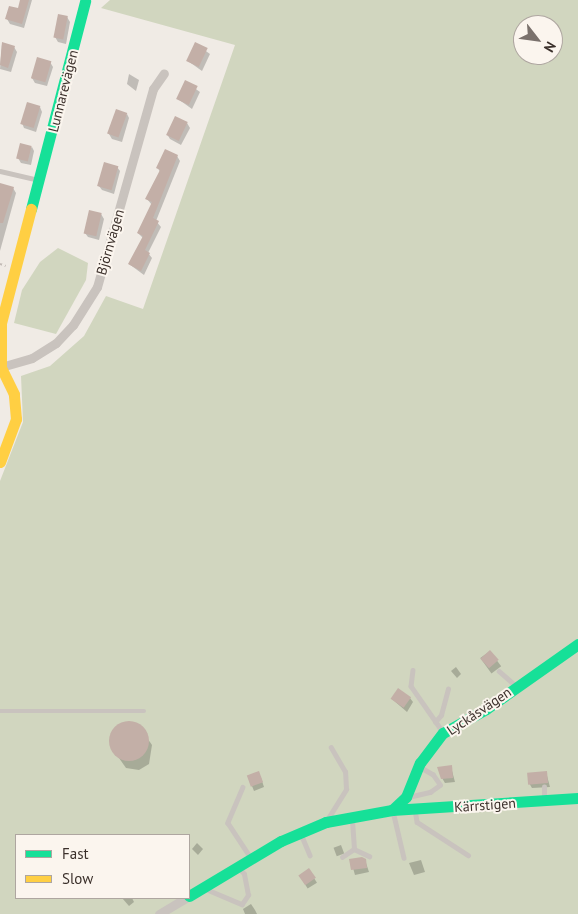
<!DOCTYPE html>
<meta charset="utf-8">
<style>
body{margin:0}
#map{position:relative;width:578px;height:914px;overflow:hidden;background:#f0ebe5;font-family:"PT Sans",sans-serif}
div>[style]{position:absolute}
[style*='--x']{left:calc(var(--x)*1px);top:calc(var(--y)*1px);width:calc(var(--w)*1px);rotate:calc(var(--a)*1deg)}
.green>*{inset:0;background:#d1d6bf}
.shadow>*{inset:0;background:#0003;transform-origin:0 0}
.building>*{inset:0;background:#c3afa7;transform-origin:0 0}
.round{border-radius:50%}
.path>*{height:2px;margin-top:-1px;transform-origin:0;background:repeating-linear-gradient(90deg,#c2bbb6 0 2.5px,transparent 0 5px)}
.lane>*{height:4.5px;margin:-2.25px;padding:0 2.25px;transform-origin:2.25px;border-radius:2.25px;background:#c9c3be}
.street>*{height:9px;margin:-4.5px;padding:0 4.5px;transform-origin:4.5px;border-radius:4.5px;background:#c9c3be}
.fast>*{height:11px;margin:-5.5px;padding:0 5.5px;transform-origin:5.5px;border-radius:5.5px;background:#16e098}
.slow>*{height:11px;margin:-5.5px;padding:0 5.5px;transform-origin:5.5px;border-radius:5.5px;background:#ffcf43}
span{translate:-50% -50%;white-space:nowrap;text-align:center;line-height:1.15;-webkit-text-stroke:4px #fbf5ee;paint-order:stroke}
.street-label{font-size:14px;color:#3b302b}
.legend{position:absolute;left:15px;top:834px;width:175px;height:65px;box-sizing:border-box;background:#fbf5ee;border:1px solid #aea6a0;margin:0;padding:6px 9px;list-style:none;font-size:15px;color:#3b302b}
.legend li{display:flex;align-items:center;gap:10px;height:25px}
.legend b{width:25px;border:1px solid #aea6a0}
.north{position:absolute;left:513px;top:15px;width:50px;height:50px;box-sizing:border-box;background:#fbf5ee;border:1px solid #aea6a0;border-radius:50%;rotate:120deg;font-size:14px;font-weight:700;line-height:20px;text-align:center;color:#3b302b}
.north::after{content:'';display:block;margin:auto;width:18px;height:22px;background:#7a716c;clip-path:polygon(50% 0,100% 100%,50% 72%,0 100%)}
</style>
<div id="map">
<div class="green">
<div style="clip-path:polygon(evenodd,110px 0,578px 0,578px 914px,0 914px,0 481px,23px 422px,21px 376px,50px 366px,84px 336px,106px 296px,143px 309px,235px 45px,101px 8px,110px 0,523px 25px,553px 25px,553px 55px,523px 55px,523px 25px,110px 0,16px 835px,189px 835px,189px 898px,16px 898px,16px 835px)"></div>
<div style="clip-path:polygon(58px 248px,88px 263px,86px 280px,56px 334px,14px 323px,22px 290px,40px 262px)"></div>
</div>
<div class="shadow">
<div style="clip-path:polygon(21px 0,32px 0,24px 28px,10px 24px,7px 19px,19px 10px)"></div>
<div style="clip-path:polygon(67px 17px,70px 22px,66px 44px,58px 42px,55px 37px)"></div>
<div style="clip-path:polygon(2px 44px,14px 47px,17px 52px,11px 72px,0 69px)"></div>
<div style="clip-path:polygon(196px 44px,210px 54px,202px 71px,188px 61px)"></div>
<div style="clip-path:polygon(50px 62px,53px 67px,47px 86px,35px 83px,32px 78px)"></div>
<div style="clip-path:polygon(129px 74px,139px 80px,136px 91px,127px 84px)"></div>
<div style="clip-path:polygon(186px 82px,200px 92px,192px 109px,178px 99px)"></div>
<div style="clip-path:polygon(40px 107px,42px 112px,36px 132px,24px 128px,22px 123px)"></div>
<div style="clip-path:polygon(127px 114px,129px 118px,122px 142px,112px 139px,109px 134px)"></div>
<div style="clip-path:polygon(187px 123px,190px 128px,181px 145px,170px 139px,167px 134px)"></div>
<div style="clip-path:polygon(32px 147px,34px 151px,31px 165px,21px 163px,18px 158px)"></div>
<div style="clip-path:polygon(177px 156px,180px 161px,156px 221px,161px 227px,148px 253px,152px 258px,144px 275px,129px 264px,143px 238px,138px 233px,152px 205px,147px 199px,160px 172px,158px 168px)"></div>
<div style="clip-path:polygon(117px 167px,120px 171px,114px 194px,102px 190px,99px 186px)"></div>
<div style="clip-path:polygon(13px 188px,16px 193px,0 251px,0 189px)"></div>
<div style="clip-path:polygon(101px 214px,104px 219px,99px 240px,88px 237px,85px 233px)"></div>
<div style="left:490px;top:651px;width:19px;height:12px;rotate:54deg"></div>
<div style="clip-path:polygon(456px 667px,461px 674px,457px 678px,451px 671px)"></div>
<div style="clip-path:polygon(410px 698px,413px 702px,407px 712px,392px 699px)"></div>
<div style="clip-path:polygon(119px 725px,138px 725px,152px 745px,149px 764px,139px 770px,126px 768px,112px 748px,111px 735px)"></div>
<div style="clip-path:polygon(451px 767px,455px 782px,445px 783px,442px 778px)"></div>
<div style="clip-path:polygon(546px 772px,550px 787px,532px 788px,529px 783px)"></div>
<div style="clip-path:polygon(261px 778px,264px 787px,254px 791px,252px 786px)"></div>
<div style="clip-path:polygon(197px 843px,203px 849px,198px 855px,192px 849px)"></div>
<div style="left:341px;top:845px;width:9px;height:8px;rotate:69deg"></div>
<div style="clip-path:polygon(365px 860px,369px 872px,355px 875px,351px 861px)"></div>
<div style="clip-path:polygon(421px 860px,425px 872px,414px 875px,409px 863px)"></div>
<div style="left:309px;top:870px;width:15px;height:11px;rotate:58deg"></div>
<div style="clip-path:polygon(122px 898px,132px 898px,134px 902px,129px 906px)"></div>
<div style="clip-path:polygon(251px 904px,255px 910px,257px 914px,245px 914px,243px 909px)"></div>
</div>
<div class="building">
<div style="clip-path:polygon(20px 0,29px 0,22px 24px,5px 19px,9px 6px,18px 8px)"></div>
<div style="left:58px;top:14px;width:10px;height:24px;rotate:11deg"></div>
<div style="clip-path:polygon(2px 42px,15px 46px,8px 68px,0 65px)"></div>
<div style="left:195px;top:42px;width:14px;height:21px;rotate:25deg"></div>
<div style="left:37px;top:57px;width:15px;height:22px;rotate:16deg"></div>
<div style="left:185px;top:80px;width:14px;height:21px;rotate:25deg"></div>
<div style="left:27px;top:102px;width:14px;height:23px;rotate:17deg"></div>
<div style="left:116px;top:109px;width:12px;height:26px;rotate:20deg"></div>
<div style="left:175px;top:116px;width:14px;height:21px;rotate:25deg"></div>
<div style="left:20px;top:143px;width:12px;height:16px;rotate:14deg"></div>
<div style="clip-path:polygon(165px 149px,178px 155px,153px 218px,159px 221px,145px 250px,150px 253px,141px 271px,128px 264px,143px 236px,137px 233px,152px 202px,145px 199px,160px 170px,156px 168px)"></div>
<div style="left:104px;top:162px;width:15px;height:25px;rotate:16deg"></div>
<div style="clip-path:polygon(0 183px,14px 187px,3px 223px,0 223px)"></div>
<div style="left:89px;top:210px;width:13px;height:24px;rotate:13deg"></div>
<div style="left:490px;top:650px;width:13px;height:13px;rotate:48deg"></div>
<div style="left:398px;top:688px;width:16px;height:13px;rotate:35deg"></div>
<div class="round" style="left:109px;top:721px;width:40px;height:40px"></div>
<div style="clip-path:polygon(452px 765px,453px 778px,441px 779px,437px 767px)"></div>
<div style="left:259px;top:771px;width:12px;height:13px;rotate:70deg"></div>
<div style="left:547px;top:771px;width:12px;height:20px;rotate:85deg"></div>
<div style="clip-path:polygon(362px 857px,366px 859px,367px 868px,351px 870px,349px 859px)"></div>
<div style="left:309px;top:868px;width:12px;height:13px;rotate:55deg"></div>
</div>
<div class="path">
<div style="--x:0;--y:264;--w:6;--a:18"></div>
</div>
<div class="lane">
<div style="--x:0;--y:171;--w:40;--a:13"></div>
<div style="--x:413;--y:670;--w:16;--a:97"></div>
<div style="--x:411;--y:686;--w:56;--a:55.2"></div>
<div style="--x:499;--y:671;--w:23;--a:41"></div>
<div style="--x:0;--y:711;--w:144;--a:0"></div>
<div style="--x:435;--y:722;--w:9;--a:-49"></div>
<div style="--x:441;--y:715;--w:27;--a:-75"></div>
<div style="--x:243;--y:787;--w:39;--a:113"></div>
<div style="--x:228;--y:823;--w:42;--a:56.7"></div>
<div style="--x:408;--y:797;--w:23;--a:-13"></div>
<div style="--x:430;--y:792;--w:12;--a:-35"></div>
<div style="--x:440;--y:785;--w:12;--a:-125"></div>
<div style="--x:433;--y:775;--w:16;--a:-150"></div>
<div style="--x:544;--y:799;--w:12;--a:-90"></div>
<div style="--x:415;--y:809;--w:13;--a:81"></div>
<div style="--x:417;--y:822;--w:61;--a:32.9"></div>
<div style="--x:393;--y:811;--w:48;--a:76.8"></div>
<div style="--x:327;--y:820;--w:36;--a:-58"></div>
<div style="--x:346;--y:789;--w:17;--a:-93"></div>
<div style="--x:345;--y:772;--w:28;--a:-120"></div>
<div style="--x:301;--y:834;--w:23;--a:67"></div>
<div style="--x:354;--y:849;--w:17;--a:25"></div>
<div style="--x:342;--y:857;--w:14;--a:-34"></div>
<div style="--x:354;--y:849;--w:30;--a:-94"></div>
<div style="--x:206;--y:889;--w:39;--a:23"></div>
<div style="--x:242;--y:904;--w:11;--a:-56"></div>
<div style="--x:248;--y:895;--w:21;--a:-101"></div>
<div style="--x:244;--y:874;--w:8;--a:-135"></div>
</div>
<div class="street">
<div style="--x:1;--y:367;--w:32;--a:-16"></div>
<div style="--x:32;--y:358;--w:28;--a:-32"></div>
<div style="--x:56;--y:343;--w:25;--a:-47"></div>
<div style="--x:73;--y:325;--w:45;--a:-57.7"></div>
<div style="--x:97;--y:287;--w:206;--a:-74.2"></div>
<div style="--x:153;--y:89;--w:19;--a:-55"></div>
<div style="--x:159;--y:914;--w:31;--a:-31"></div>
</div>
<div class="fast">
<div style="--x:31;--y:209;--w:215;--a:-75.4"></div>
<div style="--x:392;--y:810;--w:19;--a:-43"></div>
<div style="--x:406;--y:797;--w:37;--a:-68"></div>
<div style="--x:420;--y:763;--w:38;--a:-53"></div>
<div style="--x:443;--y:733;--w:49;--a:-29.2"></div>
<div style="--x:486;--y:709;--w:113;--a:-35.2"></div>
<div style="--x:189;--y:896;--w:107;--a:-30.9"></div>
<div style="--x:281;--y:841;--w:49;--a:-22.9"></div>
<div style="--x:326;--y:822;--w:67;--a:-10.3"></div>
<div style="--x:392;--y:810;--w:186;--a:-3.7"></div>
</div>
<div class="slow">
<div style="--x:0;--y:462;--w:46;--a:-69.6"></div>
<div style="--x:16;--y:419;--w:25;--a:-95"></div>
<div style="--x:14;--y:394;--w:30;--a:-116"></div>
<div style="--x:1;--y:367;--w:44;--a:-90"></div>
<div style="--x:1;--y:323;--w:118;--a:-75.3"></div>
</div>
<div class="street-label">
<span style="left:63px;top:91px;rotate:-76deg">Lunnarevägen</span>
<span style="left:110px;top:242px;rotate:-74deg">Björnvägen</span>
<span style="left:479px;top:711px;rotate:-34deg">Lyckåsvägen</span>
<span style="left:485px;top:805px;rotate:-4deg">Kärrstigen</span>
</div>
<ul class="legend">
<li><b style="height:6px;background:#16e098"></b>Fast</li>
<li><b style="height:6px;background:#ffcf43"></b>Slow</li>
</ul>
<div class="north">N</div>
</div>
